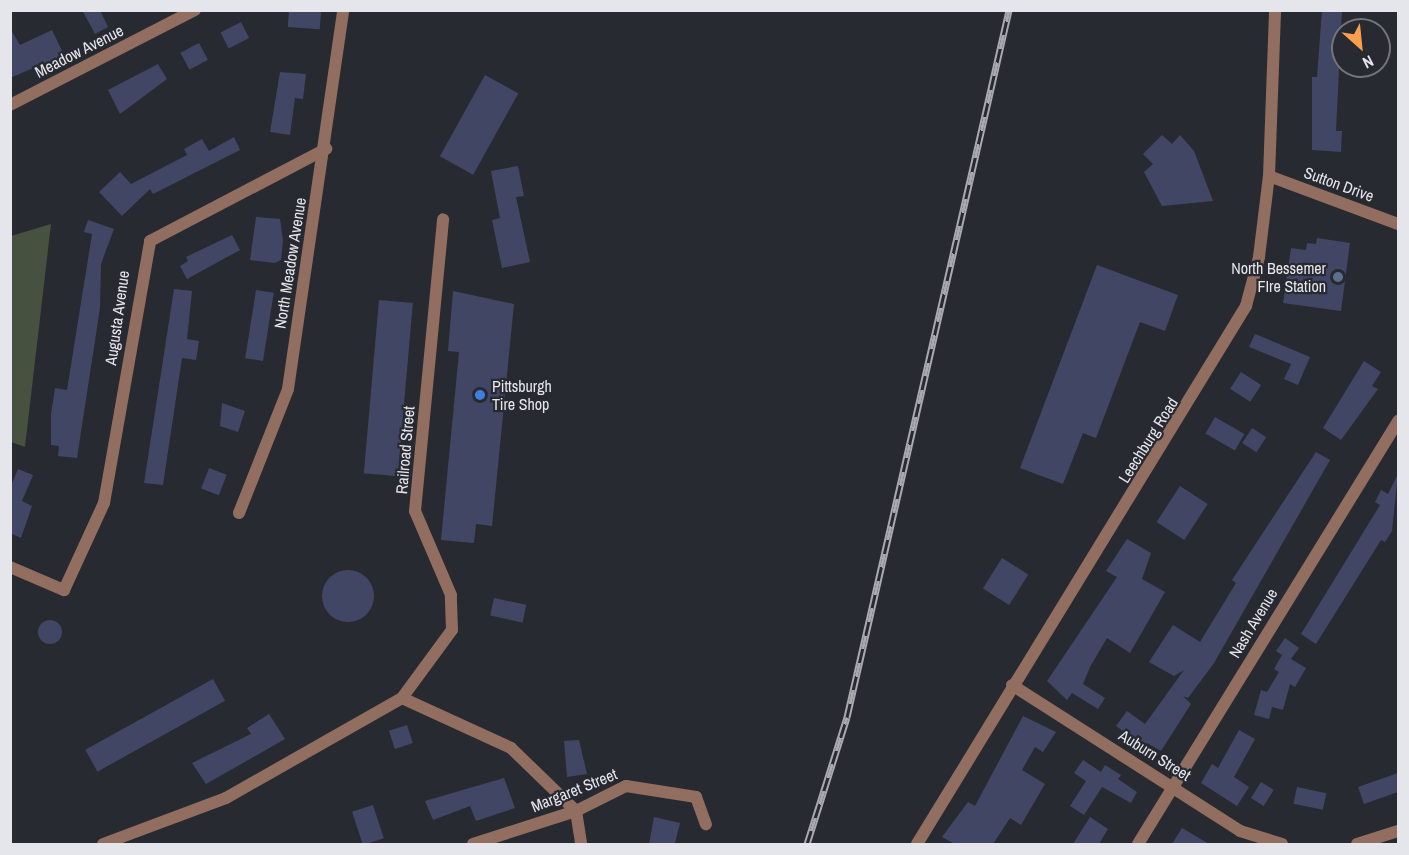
<!DOCTYPE html>
<style>
body{margin:0}
#map{position:relative;width:1409px;height:855px;overflow:hidden;background:#282a31;font-family:"Archivo Narrow",sans-serif}
div>[style]{position:absolute}
[style*='--x']{left:calc(var(--x)*1px);top:calc(var(--y)*1px);width:calc(var(--w)*1px);rotate:calc(var(--a)*1deg)}
.green>*{inset:0;background:#46513f}
.building>*{inset:0;background:#424665;transform-origin:0 0}
.round{border-radius:50%}
.minor>*{height:12px;margin:-6px;padding:0 6px;transform-origin:6px;border-radius:6px;background:#916e5f}
.tertiary>*{height:12px;margin:-6px;padding:0 6px;transform-origin:6px;border-radius:6px;background:#916e5f}
.rail>*{height:7px;margin-top:-3.5px;transform-origin:0;background:repeating-linear-gradient(90deg,#282a31 0 14px,#a9aab0 0 28px);box-sizing:border-box;border-block:2px solid #a9aab0}
.dots>*{width:16px;height:16px;translate:-50% -50%;box-sizing:border-box;border:3px solid #282a31;border-radius:50%}
span{translate:-50% -50%;white-space:nowrap;text-align:center;line-height:1.15;-webkit-text-stroke:4.5px #282a31;paint-order:stroke}
.street-label{font-size:16px;color:#e5e6eb}
.poi-label{font-size:16px;color:#e5e6eb}
.right{translate:-100% -50%;text-align:right}
.left{translate:0 -50%;text-align:left}
.frame{position:absolute;inset:0;border:12px solid #e5e6eb;pointer-events:none}
.north{position:absolute;left:1331px;top:18px;width:60px;height:60px;box-sizing:border-box;background:#282a31;border:2px solid #74757b;border-radius:50%;rotate:153deg;font-size:16px;font-weight:700;line-height:24px;text-align:center;color:#e5e6eb}
.north::after{content:'';display:block;margin:auto;width:21px;height:27px;background:#f99f4d;clip-path:polygon(50% 0,100% 100%,50% 72%,0 100%)}
</style>
<div id="map">
<div class="green">
<div style="clip-path:polygon(51px 224px,25px 447px,11px 442px,11px 236px)"></div>
</div>
<div class="building">
<div style="clip-path:polygon(82px 10px,100px 10px,108px 27px,95px 34px)"></div>
<div style="left:289px;top:10px;width:32px;height:17px;rotate:4deg"></div>
<div style="clip-path:polygon(1322px 10px,1342px 10px,1336px 131px,1342px 131px,1341px 152px,1312px 150px,1312px 77px,1317px 77px)"></div>
<div style="left:241px;top:22px;width:18px;height:23px;rotate:63deg"></div>
<div style="clip-path:polygon(10px 28px,20px 45px,52px 30px,64px 55px,10px 78px)"></div>
<div style="left:199px;top:43px;width:19px;height:21px;rotate:62deg"></div>
<div style="clip-path:polygon(158px 64px,167px 79px,120px 114px,108px 90px)"></div>
<div style="clip-path:polygon(280px 72px,306px 74px,303px 99px,295px 98px,290px 135px,270px 132px)"></div>
<div style="left:485px;top:75px;width:38px;height:93px;rotate:29deg"></div>
<div style="clip-path:polygon(1162px 135px,1172px 144px,1180px 135px,1194px 151px,1213px 201px,1162px 206px,1144px 172px,1153px 164px,1143px 154px)"></div>
<div style="clip-path:polygon(234px 137px,240px 150px,153px 194px,150px 189px,122px 216px,99px 192px,120px 172px,131px 184px,187px 155px,184px 149px,202px 139px,209px 151px)"></div>
<div style="clip-path:polygon(518px 166px,524px 196px,516px 197px,530px 262px,502px 268px,492px 220px,500px 218px,491px 171px)"></div>
<div style="clip-path:polygon(256px 217px,280px 219px,283px 241px,281px 260px,275px 263px,250px 260px)"></div>
<div style="clip-path:polygon(88px 220px,114px 229px,101px 264px,100px 308px,77px 458px,58px 456px,59px 446px,51px 445px,51px 414px,55px 388px,67px 390px,92px 234px,84px 232px)"></div>
<div style="clip-path:polygon(232px 235px,240px 250px,187px 279px,180px 266px,188px 261px,186px 257px)"></div>
<div style="clip-path:polygon(1317px 238px,1350px 243px,1341px 311px,1283px 303px,1291px 248px,1306px 250px,1307px 243px,1316px 244px)"></div>
<div style="clip-path:polygon(1097px 265px,1178px 295px,1165px 331px,1140px 322px,1096px 438px,1083px 433px,1063px 484px,1020px 468px)"></div>
<div style="clip-path:polygon(174px 289px,192px 291px,187px 339px,199px 341px,196px 360px,182px 358px,163px 485px,144px 483px)"></div>
<div style="left:256px;top:290px;width:18px;height:69px;rotate:9deg"></div>
<div style="clip-path:polygon(453px 291px,514px 304px,492px 526px,476px 524px,474px 543px,441px 540px,459px 352px,448px 351px)"></div>
<div style="left:379px;top:300px;width:34px;height:174px;rotate:5deg"></div>
<div style="clip-path:polygon(1255px 334px,1310px 357px,1298px 385px,1284px 379px,1291px 364px,1249px 347px)"></div>
<div style="clip-path:polygon(1364px 361px,1381px 372px,1372px 386px,1378px 389px,1341px 440px,1323px 428px)"></div>
<div style="left:1241px;top:372px;width:24px;height:20px;rotate:33deg"></div>
<div style="clip-path:polygon(222px 403px,245px 411px,238px 432px,220px 426px)"></div>
<div style="left:1215px;top:417px;width:34px;height:19px;rotate:30deg"></div>
<div style="left:1252px;top:428px;width:17px;height:18px;rotate:33deg"></div>
<div style="clip-path:polygon(1316px 452px,1330px 460px,1214px 663px,1188px 698px,1183px 696px,1191px 704px,1161px 751px,1147px 743px,1145px 747px,1116px 726px,1127px 711px,1145px 724px,1184px 670px,1174px 676px,1149px 662px,1173px 625px,1200px 642px,1236px 583px,1232px 580px)"></div>
<div style="left:209px;top:468px;width:19px;height:22px;rotate:21deg"></div>
<div style="clip-path:polygon(18px 469px,33px 475px,22px 501px,32px 506px,21px 538px,10px 533px,10px 488px)"></div>
<div style="clip-path:polygon(1398px 474px,1392px 531px,1385px 542px,1381px 540px,1316px 644px,1301px 634px,1380px 505px,1375px 502px,1381px 490px,1388px 494px)"></div>
<div style="left:1180px;top:486px;width:33px;height:43px;rotate:33deg"></div>
<div style="clip-path:polygon(1127px 539px,1151px 553px,1142px 579px,1165px 592px,1130px 653px,1107px 638px,1090px 667px,1083px 684px,1105px 698px,1098px 709px,1072px 693px,1067px 700px,1047px 681px,1117px 577px,1106px 571px)"></div>
<div style="left:1002px;top:558px;width:31px;height:36px;rotate:32deg"></div>
<div class="round" style="left:322px;top:570px;width:52px;height:52px"></div>
<div style="left:494px;top:598px;width:33px;height:18px;rotate:12deg"></div>
<div class="round" style="left:38px;top:620px;width:24px;height:24px"></div>
<div style="clip-path:polygon(1285px 638px,1299px 648px,1291px 659px,1306px 668px,1295px 687px,1290px 684px,1283px 710px,1272px 707px,1269px 719px,1254px 715px,1261px 690px,1267px 692px,1279px 672px,1274px 669px,1282px 655px,1276px 651px)"></div>
<div style="left:213px;top:679px;width:25px;height:146px;rotate:61deg"></div>
<div style="clip-path:polygon(269px 714px,285px 739px,206px 784px,192px 763px,251px 734px,247px 728px)"></div>
<div style="clip-path:polygon(1023px 716px,1056px 732px,1043px 752px,1035px 747px,1022px 770px,1045px 784px,1021px 825px,1010px 818px,993px 844px,955px 844px,942px 837px,968px 802px,975px 806px)"></div>
<div style="left:407px;top:725px;width:19px;height:19px;rotate:72deg"></div>
<div style="clip-path:polygon(1239px 730px,1255px 739px,1234px 777px,1249px 787px,1237px 806px,1201px 783px,1212px 764px,1218px 768px)"></div>
<div style="clip-path:polygon(579px 740px,587px 774px,567px 777px,564px 741px)"></div>
<div style="clip-path:polygon(1083px 760px,1101px 772px,1105px 765px,1121px 775px,1118px 779px,1137px 792px,1131px 803px,1102px 787px,1084px 815px,1070px 806px,1086px 781px,1074px 773px)"></div>
<div style="clip-path:polygon(1398px 773px,1398px 792px,1364px 804px,1358px 787px)"></div>
<div style="clip-path:polygon(504px 778px,515px 808px,476px 821px,470px 806px,433px 820px,425px 801px)"></div>
<div style="left:1261px;top:782px;width:15px;height:19px;rotate:32deg"></div>
<div style="left:1297px;top:787px;width:30px;height:17px;rotate:12deg"></div>
<div style="left:373px;top:805px;width:35px;height:22px;rotate:72deg"></div>
<div style="clip-path:polygon(654px 817px,680px 823px,675px 843px,649px 844px)"></div>
<div style="clip-path:polygon(1090px 817px,1108px 829px,1099px 844px,1073px 844px)"></div>
<div style="clip-path:polygon(1182px 828px,1209px 844px,1172px 844px)"></div>
</div>
<div class="minor">
<div style="--x:10;--y:105;--w:208;--a:-27.2"></div>
<div style="--x:1269;--y:176;--w:138;--a:20.4"></div>
<div style="--x:239;--y:513;--w:133;--a:-68.4"></div>
<div style="--x:288;--y:389;--w:383;--a:-81.7"></div>
<div style="--x:10;--y:567;--w:59;--a:23.1"></div>
<div style="--x:64;--y:590;--w:96;--a:-65.3"></div>
<div style="--x:104;--y:503;--w:266;--a:-80"></div>
<div style="--x:150;--y:241;--w:199;--a:-27.6"></div>
<div style="--x:1012;--y:685;--w:271;--a:32.6"></div>
<div style="--x:1240;--y:831;--w:44;--a:17.2"></div>
<div style="--x:402;--y:698;--w:84;--a:-53.7"></div>
<div style="--x:452;--y:630;--w:35;--a:-92"></div>
<div style="--x:451;--y:595;--w:91;--a:-113.2"></div>
<div style="--x:415;--y:511;--w:293;--a:-84.5"></div>
<div style="--x:103;--y:844;--w:131;--a:-20.5"></div>
<div style="--x:226;--y:798;--w:202;--a:-29.6"></div>
<div style="--x:402;--y:698;--w:120;--a:24.6"></div>
<div style="--x:511;--y:748;--w:91;--a:44.1"></div>
<div style="--x:576;--y:811;--w:33;--a:81"></div>
<div style="--x:473;--y:844;--w:108;--a:-17.8"></div>
<div style="--x:576;--y:811;--w:56;--a:-26.6"></div>
<div style="--x:626;--y:786;--w:71;--a:8.9"></div>
<div style="--x:696;--y:797;--w:29;--a:70"></div>
<div style="--x:1138;--y:844;--w:497;--a:-58.4"></div>
<div style="--x:1357;--y:844;--w:43;--a:-17.6"></div>
</div>
<div class="tertiary">
<div style="--x:917;--y:844;--w:631;--a:-58.55"></div>
<div style="--x:1246;--y:306;--w:51;--a:-75.1"></div>
<div style="--x:1259;--y:257;--w:82;--a:-83"></div>
<div style="--x:1269;--y:176;--w:166;--a:-87.9"></div>
</div>
<div class="rail">
<div style="--x:807;--y:844;--w:133;--a:-72.5"></div>
<div style="--x:847;--y:717;--w:725;--a:-77.09"></div>
</div>
<div class="dots">
<div style="left:1338px;top:277px;background:#5c6f8a"></div>
<div style="left:480px;top:395px;background:#3f7fe0"></div>
</div>
<div class="street-label">
<span style="left:79px;top:51px;rotate:-27deg">Meadow Avenue</span>
<span style="left:1339px;top:184px;rotate:20deg">Sutton Drive</span>
<span style="left:290px;top:263px;rotate:-81deg">North Meadow Avenue</span>
<span style="left:117px;top:318px;rotate:-82deg">Augusta Avenue</span>
<span style="left:1148px;top:440px;rotate:-58deg">Leechburg Road</span>
<span style="left:405px;top:450px;rotate:-85deg">Railroad Street</span>
<span style="left:1253px;top:623px;rotate:-59deg">Nash Avenue</span>
<span style="left:1155px;top:755px;rotate:32deg">Auburn Street</span>
<span style="left:574px;top:790px;rotate:-22deg">Margaret Street</span>
</div>
<div class="poi-label">
<span class="right" style="left:1326px;top:277px">North Bessemer<br>FIre Station</span>
<span class="left" style="left:492px;top:395px">Pittsburgh<br>Tire Shop</span>
</div>
<div class="frame"></div>
<div class="north">N</div>
</div>
